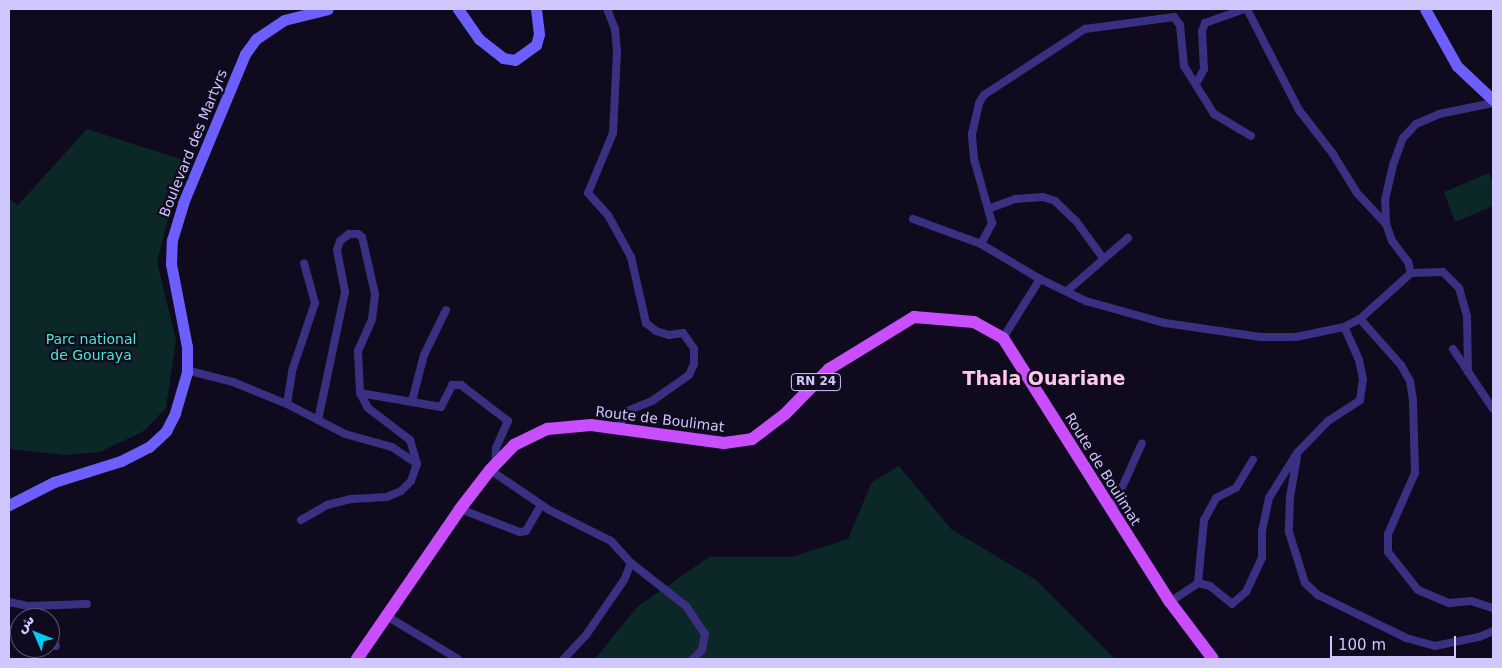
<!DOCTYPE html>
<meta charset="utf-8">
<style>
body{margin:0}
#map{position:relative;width:1502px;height:668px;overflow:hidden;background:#0f0a1e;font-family:"DejaVu Sans",Cairo,sans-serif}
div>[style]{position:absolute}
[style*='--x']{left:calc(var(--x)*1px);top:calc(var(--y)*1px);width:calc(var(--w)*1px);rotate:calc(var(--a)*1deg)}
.green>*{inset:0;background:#0c2728}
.street>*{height:8px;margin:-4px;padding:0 4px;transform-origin:4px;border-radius:4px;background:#393081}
.secondary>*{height:11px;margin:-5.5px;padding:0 5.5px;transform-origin:5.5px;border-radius:5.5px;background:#6d5eff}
.primary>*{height:12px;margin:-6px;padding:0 6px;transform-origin:6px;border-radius:6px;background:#c94eff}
span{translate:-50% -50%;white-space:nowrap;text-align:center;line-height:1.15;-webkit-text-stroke:4.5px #0f0a1e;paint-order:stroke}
.shield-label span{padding:1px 4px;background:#0f0a1e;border:1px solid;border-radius:4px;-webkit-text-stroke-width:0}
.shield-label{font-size:12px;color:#d1c7ff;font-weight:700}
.street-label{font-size:14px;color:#d1c7ff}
.park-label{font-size:14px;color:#48e9cc}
.district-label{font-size:19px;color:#ffc9e7;font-weight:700}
.frame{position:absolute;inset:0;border:10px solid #d1c7ff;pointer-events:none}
.north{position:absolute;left:10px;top:608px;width:50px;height:50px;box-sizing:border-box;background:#0f0a1e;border:1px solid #5d5678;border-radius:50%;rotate:314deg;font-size:14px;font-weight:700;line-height:20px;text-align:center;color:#d1c7ff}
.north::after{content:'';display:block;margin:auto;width:18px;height:22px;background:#00c9f2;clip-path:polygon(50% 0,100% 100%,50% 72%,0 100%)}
.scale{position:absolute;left:1330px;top:636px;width:126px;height:22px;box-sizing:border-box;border:2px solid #d1c7ff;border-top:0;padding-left:6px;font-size:15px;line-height:18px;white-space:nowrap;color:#d1c7ff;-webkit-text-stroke:4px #0f0a1e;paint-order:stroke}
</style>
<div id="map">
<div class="green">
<div style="clip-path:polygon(87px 129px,183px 160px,157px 262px,176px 340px,166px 408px,144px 431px,100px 452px,65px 455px,9px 449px,9px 199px,18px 205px)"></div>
<div style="clip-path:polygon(1489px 173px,1493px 183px,1493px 206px,1455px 222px,1444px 192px)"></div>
<div style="clip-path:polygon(899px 466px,951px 529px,1036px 580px,1115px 659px,595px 659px,637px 607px,709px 557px,792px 557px,848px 539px,872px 482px)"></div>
</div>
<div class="street">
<div style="--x:607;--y:9;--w:22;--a:68"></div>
<div style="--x:615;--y:29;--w:23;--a:85"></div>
<div style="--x:617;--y:52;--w:81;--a:92.8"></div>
<div style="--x:613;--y:133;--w:65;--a:112.6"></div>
<div style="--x:588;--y:193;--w:30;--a:48"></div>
<div style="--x:608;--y:215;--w:48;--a:61.3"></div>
<div style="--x:631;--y:257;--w:68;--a:77.2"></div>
<div style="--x:646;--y:323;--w:13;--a:39"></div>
<div style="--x:656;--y:331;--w:14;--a:17"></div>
<div style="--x:669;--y:335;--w:14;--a:-8"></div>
<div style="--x:683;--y:333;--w:19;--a:55"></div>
<div style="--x:694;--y:349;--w:15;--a:90"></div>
<div style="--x:694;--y:364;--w:12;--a:114"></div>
<div style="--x:689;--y:375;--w:45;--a:144.9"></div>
<div style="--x:652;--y:401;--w:29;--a:158"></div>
<div style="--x:625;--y:412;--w:19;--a:111"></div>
<div style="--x:1247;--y:9;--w:114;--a:62.8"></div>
<div style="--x:1299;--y:110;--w:56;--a:52.3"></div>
<div style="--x:1333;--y:154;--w:46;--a:58.4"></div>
<div style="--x:1357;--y:193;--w:42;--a:46.9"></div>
<div style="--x:1197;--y:82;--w:15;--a:-62"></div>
<div style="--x:1204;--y:69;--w:38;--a:-93"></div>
<div style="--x:1202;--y:31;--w:9;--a:-69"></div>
<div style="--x:1205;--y:23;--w:41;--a:-19.7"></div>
<div style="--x:988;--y:209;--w:29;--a:-20"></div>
<div style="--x:1015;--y:199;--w:28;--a:-4"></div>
<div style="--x:1043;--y:197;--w:13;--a:18"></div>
<div style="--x:1055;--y:201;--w:29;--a:44"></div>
<div style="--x:1076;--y:221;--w:46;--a:53.9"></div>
<div style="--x:913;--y:219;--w:72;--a:20.2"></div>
<div style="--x:981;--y:244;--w:69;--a:30.7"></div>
<div style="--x:981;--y:244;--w:24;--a:-62"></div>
<div style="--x:992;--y:223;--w:66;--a:-105.7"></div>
<div style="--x:974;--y:159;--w:25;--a:-95"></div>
<div style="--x:972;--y:134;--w:32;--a:-77"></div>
<div style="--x:979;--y:103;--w:9;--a:-58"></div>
<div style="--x:984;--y:95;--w:121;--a:-33.2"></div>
<div style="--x:1085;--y:29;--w:90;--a:-7.7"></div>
<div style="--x:1174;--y:17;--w:10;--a:53"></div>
<div style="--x:1180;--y:25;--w:41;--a:84.4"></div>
<div style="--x:1184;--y:66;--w:57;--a:58"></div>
<div style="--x:1214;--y:114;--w:43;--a:30.7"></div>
<div style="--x:1411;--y:273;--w:11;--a:-105"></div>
<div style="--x:1408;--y:262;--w:26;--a:-127"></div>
<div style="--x:1392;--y:241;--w:18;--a:-109"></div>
<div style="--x:1386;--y:224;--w:24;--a:-92"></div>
<div style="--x:1385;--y:200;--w:36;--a:-77"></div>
<div style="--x:1393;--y:165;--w:29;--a:-70"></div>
<div style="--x:1403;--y:138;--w:19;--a:-47"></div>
<div style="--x:1416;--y:124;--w:25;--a:-23"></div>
<div style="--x:1439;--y:114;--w:55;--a:-11.5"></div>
<div style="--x:1067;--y:291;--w:81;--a:-41"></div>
<div style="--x:1360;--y:319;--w:62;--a:48.3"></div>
<div style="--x:1401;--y:365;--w:18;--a:61"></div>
<div style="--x:1410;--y:381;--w:20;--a:81"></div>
<div style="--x:1413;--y:401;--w:72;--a:88.4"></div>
<div style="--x:1415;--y:473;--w:67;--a:113.9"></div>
<div style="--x:1388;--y:534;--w:18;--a:90"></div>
<div style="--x:1388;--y:552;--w:48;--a:51.7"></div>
<div style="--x:1418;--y:590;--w:34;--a:23"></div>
<div style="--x:1449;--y:603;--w:22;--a:-5"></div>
<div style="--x:1471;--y:601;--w:23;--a:18"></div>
<div style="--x:1003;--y:338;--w:70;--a:-57.9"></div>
<div style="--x:1040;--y:279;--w:51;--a:25.6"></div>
<div style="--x:1086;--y:301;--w:82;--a:15.6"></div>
<div style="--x:1165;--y:323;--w:97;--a:8.3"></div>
<div style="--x:1261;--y:337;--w:35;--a:0"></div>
<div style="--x:1296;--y:337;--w:49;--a:-11.8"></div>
<div style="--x:1344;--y:327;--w:18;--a:-27"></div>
<div style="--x:1360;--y:319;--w:69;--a:-42"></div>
<div style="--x:1411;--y:273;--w:32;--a:-2"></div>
<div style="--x:1443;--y:272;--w:23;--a:45"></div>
<div style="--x:1459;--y:288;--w:29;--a:74"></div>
<div style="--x:1467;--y:316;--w:56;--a:89"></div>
<div style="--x:1453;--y:349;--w:72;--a:56.3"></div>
<div style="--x:186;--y:370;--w:49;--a:14.3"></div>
<div style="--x:233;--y:382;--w:58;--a:22.2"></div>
<div style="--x:287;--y:404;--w:65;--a:27.3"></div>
<div style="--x:345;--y:434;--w:49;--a:15.5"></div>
<div style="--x:392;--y:447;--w:30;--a:34"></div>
<div style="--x:360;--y:393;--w:82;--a:9.8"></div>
<div style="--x:441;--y:407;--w:25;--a:-63"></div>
<div style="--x:452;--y:385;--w:9;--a:0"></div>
<div style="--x:461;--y:385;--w:59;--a:37.5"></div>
<div style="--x:508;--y:421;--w:30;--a:114"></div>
<div style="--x:496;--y:448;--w:17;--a:93"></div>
<div style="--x:412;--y:401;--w:48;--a:-75.4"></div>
<div style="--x:424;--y:355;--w:50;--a:-63.9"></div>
<div style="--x:287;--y:404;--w:36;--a:-81"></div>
<div style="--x:293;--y:368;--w:69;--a:-71.3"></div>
<div style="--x:315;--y:303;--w:41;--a:-105.4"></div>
<div style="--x:1297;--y:457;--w:41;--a:99.9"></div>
<div style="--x:1290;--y:497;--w:35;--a:92"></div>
<div style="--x:1289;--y:532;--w:53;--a:72.6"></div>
<div style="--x:1305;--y:583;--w:18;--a:43"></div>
<div style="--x:1318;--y:595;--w:98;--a:26"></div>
<div style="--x:1406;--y:638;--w:30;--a:15"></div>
<div style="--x:1435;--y:646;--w:45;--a:-11.6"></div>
<div style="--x:1479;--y:637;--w:15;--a:-23"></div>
<div style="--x:490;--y:470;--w:71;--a:34.1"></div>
<div style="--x:549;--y:510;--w:69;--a:26.6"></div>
<div style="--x:611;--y:541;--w:30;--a:48"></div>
<div style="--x:631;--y:563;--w:18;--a:112"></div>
<div style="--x:624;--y:580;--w:67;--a:124.6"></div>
<div style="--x:586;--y:635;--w:33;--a:133"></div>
<div style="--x:460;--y:509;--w:64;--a:21"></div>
<div style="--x:520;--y:532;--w:6;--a:-9"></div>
<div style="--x:526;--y:531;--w:30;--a:-60"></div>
<div style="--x:1112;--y:510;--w:73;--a:-65.9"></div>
<div style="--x:301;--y:520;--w:30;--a:-30"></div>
<div style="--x:327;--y:505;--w:25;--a:-14"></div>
<div style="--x:351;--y:499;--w:36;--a:-3"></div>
<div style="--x:387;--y:497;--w:15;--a:-23"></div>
<div style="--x:401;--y:491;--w:14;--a:-45"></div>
<div style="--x:411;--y:481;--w:18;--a:-71"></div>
<div style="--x:417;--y:464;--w:25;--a:-106"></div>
<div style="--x:410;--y:440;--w:53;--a:-142.7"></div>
<div style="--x:368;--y:408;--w:17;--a:-118"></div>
<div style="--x:360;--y:393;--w:42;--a:-92.7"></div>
<div style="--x:358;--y:351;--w:35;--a:-66"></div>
<div style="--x:372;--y:319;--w:25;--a:-83"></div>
<div style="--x:375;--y:294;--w:58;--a:-102.8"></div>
<div style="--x:362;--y:237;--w:5;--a:-143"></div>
<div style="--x:358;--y:234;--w:9;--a:180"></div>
<div style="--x:349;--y:234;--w:11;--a:142"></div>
<div style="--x:340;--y:241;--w:9;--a:108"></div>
<div style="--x:337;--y:250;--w:43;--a:79.2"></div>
<div style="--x:345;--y:292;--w:131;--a:101.9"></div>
<div style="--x:631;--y:563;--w:70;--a:38"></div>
<div style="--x:686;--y:606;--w:34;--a:56"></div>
<div style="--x:705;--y:634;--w:16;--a:101"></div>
<div style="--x:702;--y:650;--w:13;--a:135"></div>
<div style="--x:1198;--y:583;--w:63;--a:-84.6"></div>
<div style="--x:1204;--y:520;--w:25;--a:-61"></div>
<div style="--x:1216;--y:498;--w:22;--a:-27"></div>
<div style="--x:1236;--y:488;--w:33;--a:-59"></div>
<div style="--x:9;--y:602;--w:19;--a:12"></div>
<div style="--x:28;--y:606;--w:59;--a:-1.9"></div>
<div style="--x:1170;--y:602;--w:34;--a:-34"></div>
<div style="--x:1198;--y:583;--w:12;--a:14"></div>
<div style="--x:1210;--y:586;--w:28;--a:39"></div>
<div style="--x:1232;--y:604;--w:18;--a:-41"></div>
<div style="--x:1246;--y:592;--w:38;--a:-65"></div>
<div style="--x:1262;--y:558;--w:27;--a:-90"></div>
<div style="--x:1262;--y:531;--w:34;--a:-78"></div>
<div style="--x:1269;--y:498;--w:53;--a:-58.1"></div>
<div style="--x:1297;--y:453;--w:45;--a:-45.9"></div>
<div style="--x:1328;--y:421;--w:38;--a:-33"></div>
<div style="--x:1360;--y:400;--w:21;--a:-82"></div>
<div style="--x:1363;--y:379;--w:19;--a:-102"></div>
<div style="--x:1359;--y:360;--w:36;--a:-114"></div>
<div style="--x:385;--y:615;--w:85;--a:31.1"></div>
<div style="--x:9;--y:629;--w:13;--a:32"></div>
<div style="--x:50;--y:645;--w:6;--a:9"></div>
</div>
<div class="secondary">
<div style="--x:458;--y:9;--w:37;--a:55"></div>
<div style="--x:479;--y:39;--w:31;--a:38"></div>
<div style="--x:503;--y:58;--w:12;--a:9"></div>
<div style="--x:515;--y:60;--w:26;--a:-36"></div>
<div style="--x:536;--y:45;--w:11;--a:-75"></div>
<div style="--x:539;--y:34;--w:25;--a:-97"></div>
<div style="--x:1425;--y:9;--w:65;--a:60.7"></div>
<div style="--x:1457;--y:66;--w:50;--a:43.4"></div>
<div style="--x:9;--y:505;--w:51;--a:-27.1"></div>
<div style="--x:54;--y:482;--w:70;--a:-17.4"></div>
<div style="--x:121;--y:461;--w:31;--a:-27"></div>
<div style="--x:149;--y:447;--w:23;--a:-43"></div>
<div style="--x:166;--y:431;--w:20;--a:-63"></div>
<div style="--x:175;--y:413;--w:43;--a:-73.7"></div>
<div style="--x:187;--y:372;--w:25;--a:-90"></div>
<div style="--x:187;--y:347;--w:85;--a:-100.9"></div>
<div style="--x:171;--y:264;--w:24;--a:-88"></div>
<div style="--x:172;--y:240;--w:39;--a:-73"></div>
<div style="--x:183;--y:203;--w:161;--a:-67.4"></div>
<div style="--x:245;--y:54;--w:19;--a:-54"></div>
<div style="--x:256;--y:39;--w:34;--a:-34"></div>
<div style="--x:284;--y:20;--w:45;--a:-14"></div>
</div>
<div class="primary">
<div style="--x:357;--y:659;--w:182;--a:-55.5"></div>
<div style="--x:460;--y:509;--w:49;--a:-52.4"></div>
<div style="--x:490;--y:470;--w:35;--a:-46"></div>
<div style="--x:514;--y:445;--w:37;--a:-26"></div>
<div style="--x:547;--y:429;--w:44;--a:-5.2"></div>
<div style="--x:591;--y:425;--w:134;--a:7.7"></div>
<div style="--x:724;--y:443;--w:28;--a:-8"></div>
<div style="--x:752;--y:439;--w:41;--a:-37.1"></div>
<div style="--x:785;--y:414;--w:63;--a:-45.6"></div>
<div style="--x:829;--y:369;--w:100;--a:-31.5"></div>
<div style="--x:914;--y:317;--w:60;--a:4.8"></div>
<div style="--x:974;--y:322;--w:33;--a:29"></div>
<div style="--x:1003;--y:338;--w:312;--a:57.7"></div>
<div style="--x:1170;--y:602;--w:71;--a:53"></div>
</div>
<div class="shield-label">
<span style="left:816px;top:382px">RN 24</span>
</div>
<div class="street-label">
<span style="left:193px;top:143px;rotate:-68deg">Boulevard des Martyrs</span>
<span style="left:660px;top:419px;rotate:7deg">Route de Boulimat</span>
<span style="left:1103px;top:469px;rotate:58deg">Route de Boulimat</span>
</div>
<div class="park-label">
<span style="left:91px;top:347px">Parc national<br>de Gouraya</span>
</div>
<div class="district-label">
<span style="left:1044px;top:379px">Thala Ouariane</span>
</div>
<div class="frame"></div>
<div class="north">ش</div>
<div class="scale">100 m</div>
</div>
